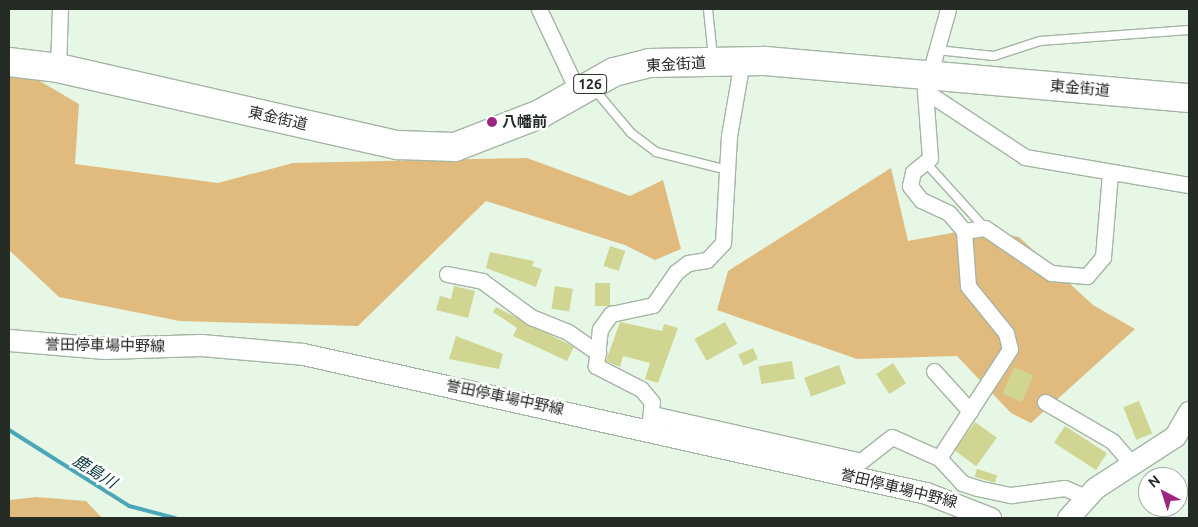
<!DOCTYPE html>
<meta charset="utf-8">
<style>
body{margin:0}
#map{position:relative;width:1198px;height:527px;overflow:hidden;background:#e6f7e6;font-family:Ubuntu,"Noto Sans JP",sans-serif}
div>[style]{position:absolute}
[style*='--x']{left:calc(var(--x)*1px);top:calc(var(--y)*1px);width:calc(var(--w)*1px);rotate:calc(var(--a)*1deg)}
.forest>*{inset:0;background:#e0bb7d}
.stream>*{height:4px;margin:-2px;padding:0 2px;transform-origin:2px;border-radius:2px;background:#4ba7b8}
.building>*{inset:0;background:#d0d691;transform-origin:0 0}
.roads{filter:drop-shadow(1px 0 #a5b5a5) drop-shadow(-1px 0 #a5b5a5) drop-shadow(0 1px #a5b5a5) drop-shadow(0 -1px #a5b5a5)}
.lane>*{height:8px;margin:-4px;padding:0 4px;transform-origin:4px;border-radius:4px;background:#fff}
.street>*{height:15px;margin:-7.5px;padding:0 7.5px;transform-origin:7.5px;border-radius:7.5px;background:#fff}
.secondary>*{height:21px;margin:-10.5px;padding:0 10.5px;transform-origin:10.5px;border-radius:10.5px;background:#fff}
.highway>*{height:28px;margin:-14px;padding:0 14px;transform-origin:14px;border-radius:14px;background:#fff}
.dots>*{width:14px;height:14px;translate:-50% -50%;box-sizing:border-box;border:2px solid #fff;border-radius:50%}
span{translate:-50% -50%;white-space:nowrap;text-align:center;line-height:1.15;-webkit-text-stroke:5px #fff;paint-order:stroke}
.shield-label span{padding:1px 4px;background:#fff;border:1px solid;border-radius:4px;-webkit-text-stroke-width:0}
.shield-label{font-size:14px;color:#252b25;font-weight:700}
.street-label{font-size:15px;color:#252b25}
.poi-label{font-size:15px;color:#252b25;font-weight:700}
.left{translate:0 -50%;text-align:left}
.water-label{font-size:16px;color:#06343b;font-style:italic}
.frame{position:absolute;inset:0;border:10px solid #252b25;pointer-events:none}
.north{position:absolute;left:1138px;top:467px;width:50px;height:50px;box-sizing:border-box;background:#fff;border:1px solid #a8aaa8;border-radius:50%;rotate:320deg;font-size:14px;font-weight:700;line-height:20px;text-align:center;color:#252b25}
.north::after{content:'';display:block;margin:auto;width:18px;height:22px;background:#9d2680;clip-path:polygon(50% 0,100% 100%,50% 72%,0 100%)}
</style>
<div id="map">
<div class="forest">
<div style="clip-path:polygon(9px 63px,79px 104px,75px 164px,218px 183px,293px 163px,527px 158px,630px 196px,663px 180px,681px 249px,655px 260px,625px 245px,486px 201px,358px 326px,180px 321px,59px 297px,9px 250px)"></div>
<div style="clip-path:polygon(891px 168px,908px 241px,973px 229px,1019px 237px,1093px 305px,1135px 329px,1031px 423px,1011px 413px,957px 356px,857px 359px,717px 310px,728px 271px)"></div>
<div style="clip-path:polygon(36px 497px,86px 501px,102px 518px,9px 518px,9px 500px)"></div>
</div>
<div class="stream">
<div style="--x:9;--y:430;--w:142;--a:32.3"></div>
<div style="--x:129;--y:506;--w:48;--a:14.6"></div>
</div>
<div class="building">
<div style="left:610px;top:246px;width:16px;height:21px;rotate:18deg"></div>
<div style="clip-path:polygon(490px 252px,534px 261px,532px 266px,542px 269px,536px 287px,486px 268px)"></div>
<div style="left:595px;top:283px;width:15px;height:23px"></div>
<div style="clip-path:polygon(454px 286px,475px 291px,468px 318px,436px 310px,440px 296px,451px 299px)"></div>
<div style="left:555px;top:286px;width:18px;height:23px;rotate:9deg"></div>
<div style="clip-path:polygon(496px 307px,574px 347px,567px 361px,513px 336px,517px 328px,493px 312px)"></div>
<div style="clip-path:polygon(620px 322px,662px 331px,664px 324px,678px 328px,658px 383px,645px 379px,650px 363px,623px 356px,620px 367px,606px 361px)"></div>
<div style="left:725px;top:322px;width:25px;height:35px;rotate:61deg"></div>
<div style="clip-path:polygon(456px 336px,503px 354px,499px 369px,449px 359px)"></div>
<div style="left:753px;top:348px;width:12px;height:16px;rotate:66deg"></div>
<div style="left:792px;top:361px;width:18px;height:34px;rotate:81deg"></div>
<div style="left:893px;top:363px;width:24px;height:20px;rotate:57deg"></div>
<div style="left:839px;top:365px;width:20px;height:37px;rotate:70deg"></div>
<div style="left:1014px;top:367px;width:21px;height:29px;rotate:23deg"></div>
<div style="left:1139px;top:401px;width:35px;height:17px;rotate:68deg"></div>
<div style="left:975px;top:422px;width:27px;height:35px;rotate:36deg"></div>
<div style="left:1065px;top:426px;width:50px;height:20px;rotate:33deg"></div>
<div style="left:977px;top:469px;width:21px;height:8px;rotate:17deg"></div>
</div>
<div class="roads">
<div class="lane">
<div style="--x:708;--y:9;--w:48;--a:84.1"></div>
<div style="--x:937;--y:50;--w:57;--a:6"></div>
<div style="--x:994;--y:56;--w:48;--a:-18.1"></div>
<div style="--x:1040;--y:41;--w:149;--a:-4.2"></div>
<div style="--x:594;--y:89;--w:57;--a:49.9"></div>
<div style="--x:631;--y:133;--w:31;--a:37"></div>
<div style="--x:656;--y:152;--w:73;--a:14.2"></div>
<div style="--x:926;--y:163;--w:88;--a:47.8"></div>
</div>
<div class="street">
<div style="--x:539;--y:9;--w:92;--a:64.8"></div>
<div style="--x:58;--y:68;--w:59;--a:-88.1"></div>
<div style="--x:925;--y:91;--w:120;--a:33.4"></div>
<div style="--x:1025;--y:157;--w:166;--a:9.7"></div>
<div style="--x:964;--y:231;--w:21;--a:-8"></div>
<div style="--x:985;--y:228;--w:80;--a:34.3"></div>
<div style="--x:1051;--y:273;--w:36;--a:5"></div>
<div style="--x:1087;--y:276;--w:25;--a:-50"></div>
<div style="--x:1103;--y:257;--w:84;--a:-85.2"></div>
<div style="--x:447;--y:274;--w:36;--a:11"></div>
<div style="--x:482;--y:281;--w:61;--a:36.3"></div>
<div style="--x:531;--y:317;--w:40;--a:22"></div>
<div style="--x:568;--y:332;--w:37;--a:35"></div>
<div style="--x:934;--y:371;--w:54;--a:48"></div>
<div style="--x:1045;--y:402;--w:78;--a:30.2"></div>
<div style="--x:1112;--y:441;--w:30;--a:49"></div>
<div style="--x:653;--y:414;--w:213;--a:12.7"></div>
<div style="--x:861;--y:461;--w:39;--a:-38"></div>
<div style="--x:892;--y:437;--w:51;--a:24.1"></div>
<div style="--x:939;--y:458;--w:34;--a:47"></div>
<div style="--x:962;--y:483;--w:16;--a:18"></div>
<div style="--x:977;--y:488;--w:35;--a:12"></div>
<div style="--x:1011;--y:495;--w:54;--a:-7.4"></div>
<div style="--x:1065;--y:488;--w:22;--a:24"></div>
<div style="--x:649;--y:429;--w:27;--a:-84"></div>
<div style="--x:652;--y:402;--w:17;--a:-130"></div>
<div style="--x:641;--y:389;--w:51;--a:-152.9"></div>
<div style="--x:596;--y:366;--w:37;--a:-84"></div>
<div style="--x:600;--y:329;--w:19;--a:-54"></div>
<div style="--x:611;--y:314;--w:43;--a:-12.1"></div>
<div style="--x:653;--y:305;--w:40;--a:-55.1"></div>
<div style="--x:676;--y:272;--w:15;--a:-37"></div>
<div style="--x:688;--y:263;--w:19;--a:-9"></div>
<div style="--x:707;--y:260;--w:23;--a:-47"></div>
<div style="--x:723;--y:243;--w:107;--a:-86.8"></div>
<div style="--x:729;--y:136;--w:76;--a:-80.2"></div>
<div style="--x:939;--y:458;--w:130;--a:-56.9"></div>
<div style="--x:1010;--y:349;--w:16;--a:-104"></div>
<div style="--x:1006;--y:333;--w:60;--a:-129"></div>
<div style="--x:968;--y:286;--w:55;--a:-94.2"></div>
<div style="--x:964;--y:231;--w:23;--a:-130"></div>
<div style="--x:949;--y:213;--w:31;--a:-155"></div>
<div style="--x:921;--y:200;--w:18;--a:-128"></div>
<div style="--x:910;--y:186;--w:14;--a:-78"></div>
<div style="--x:913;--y:172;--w:22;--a:-39"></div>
<div style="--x:930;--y:158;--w:67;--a:-94.3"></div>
<div style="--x:925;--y:91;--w:85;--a:-74.3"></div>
</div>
<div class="secondary">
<div style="--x:9;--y:340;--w:96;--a:4.8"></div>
<div style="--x:105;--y:348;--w:96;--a:-1.8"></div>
<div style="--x:201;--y:345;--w:102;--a:5"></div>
<div style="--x:303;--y:354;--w:638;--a:12.58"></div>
<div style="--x:926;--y:493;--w:69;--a:21.3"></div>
<div style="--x:1068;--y:518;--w:40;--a:-48"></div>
<div style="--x:1095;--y:488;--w:95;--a:-33"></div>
<div style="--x:1175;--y:436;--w:28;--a:-60"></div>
</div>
<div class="highway">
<div style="--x:9;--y:62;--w:49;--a:7"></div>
<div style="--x:58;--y:68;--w:349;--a:12.8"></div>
<div style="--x:398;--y:145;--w:57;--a:2"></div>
<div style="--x:455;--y:147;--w:91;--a:-21.2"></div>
<div style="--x:540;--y:114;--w:85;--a:-29.6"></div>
<div style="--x:614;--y:72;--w:36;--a:-14"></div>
<div style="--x:649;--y:63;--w:116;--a:-1"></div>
<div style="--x:765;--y:61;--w:426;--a:5"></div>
</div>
</div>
<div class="dots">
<div style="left:492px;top:122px;background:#9d2680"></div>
</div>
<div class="shield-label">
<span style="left:590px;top:84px">126</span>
</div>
<div class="street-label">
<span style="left:676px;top:64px;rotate:-3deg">東金街道</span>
<span style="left:1080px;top:88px;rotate:5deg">東金街道</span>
<span style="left:278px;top:118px;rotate:13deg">東金街道</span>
<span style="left:105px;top:345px;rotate:1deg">誉田停車場中野線</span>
<span style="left:505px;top:397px;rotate:12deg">誉田停車場中野線</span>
<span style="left:899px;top:488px;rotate:14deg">誉田停車場中野線</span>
</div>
<div class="poi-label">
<span class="left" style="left:502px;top:122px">八幡前</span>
</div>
<div class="water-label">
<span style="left:95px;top:471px;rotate:32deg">鹿島川</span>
</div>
<div class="frame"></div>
<div class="north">N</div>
</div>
